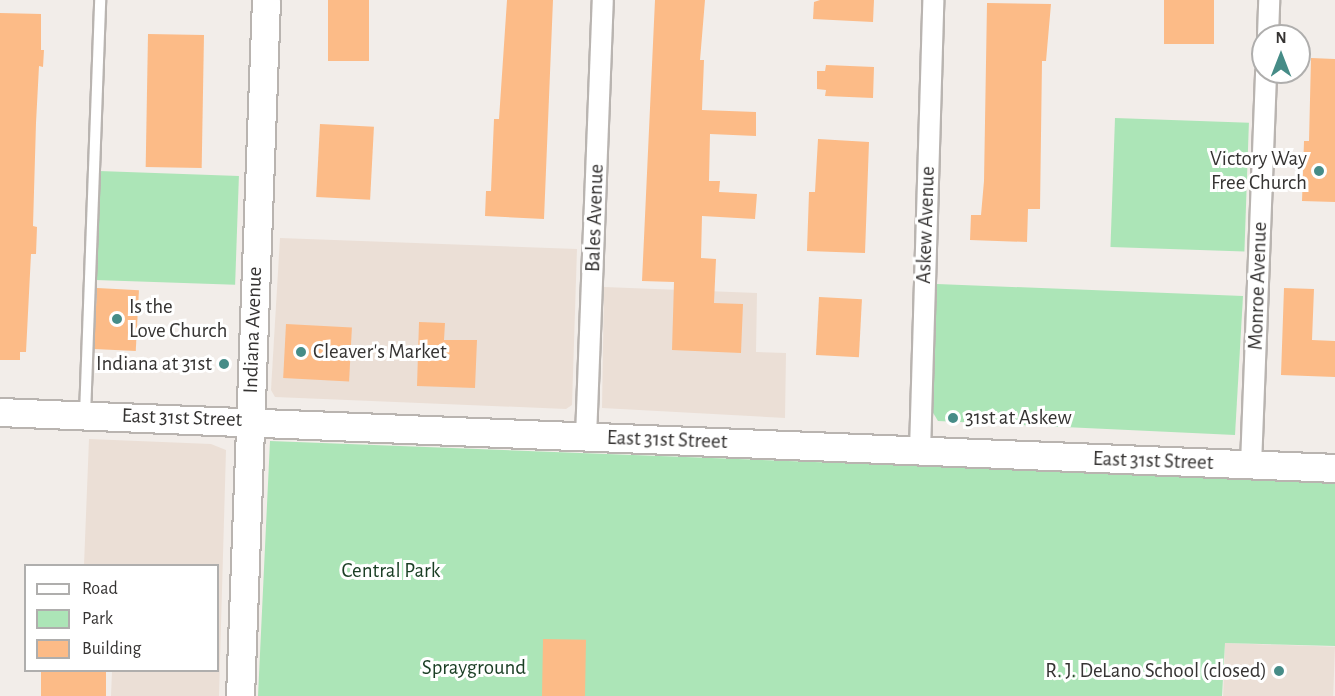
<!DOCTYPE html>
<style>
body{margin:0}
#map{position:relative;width:1335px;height:696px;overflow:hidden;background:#f2ede9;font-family:"Alegreya Sans",sans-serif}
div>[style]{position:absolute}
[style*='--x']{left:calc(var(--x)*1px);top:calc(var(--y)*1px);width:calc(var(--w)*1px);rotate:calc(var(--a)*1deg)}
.built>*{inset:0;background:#ebdfd6;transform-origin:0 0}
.green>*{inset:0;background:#ace5b7;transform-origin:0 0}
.building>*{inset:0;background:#fcbb87;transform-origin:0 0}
.roads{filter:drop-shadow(2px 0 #b9b4b0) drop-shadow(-2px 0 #b9b4b0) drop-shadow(0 2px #b9b4b0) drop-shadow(0 -2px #b9b4b0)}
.lane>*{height:10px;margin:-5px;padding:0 5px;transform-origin:5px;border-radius:5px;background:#fff}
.street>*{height:20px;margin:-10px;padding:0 10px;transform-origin:10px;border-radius:10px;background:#fff}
.secondary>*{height:27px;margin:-13.5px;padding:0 13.5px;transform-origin:13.5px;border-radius:13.5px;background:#fff}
.dots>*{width:16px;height:16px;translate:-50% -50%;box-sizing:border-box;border:3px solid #fff;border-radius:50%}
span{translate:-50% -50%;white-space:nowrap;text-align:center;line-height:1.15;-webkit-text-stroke:6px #fff;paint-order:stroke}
.poi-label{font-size:21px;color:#363433}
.right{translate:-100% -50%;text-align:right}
.left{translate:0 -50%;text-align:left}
.street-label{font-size:21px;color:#363433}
.park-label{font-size:21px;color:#1a3e24}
.legend{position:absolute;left:24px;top:564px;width:195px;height:108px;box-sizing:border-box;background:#fff;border:2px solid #afaead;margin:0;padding:8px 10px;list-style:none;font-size:18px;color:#363433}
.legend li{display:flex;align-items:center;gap:12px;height:30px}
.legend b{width:30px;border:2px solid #afaead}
.north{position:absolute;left:1251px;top:24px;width:60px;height:60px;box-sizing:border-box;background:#fff;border:2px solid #afaead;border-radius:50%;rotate:0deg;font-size:16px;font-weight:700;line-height:24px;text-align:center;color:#363433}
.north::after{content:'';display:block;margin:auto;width:21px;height:27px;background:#468c87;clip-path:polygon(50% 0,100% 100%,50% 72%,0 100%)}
</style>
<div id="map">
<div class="built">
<div style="clip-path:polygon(280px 238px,577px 249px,572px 405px,566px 409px,275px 397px,271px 390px)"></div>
<div style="clip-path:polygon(604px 287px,757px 293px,756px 352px,786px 353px,785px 418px,602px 408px)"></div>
<div style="clip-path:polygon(89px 439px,211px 444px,226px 450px,219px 696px,111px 696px,112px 671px,218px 670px,218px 566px,84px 565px)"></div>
<div style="left:1225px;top:643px;width:110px;height:53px;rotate:2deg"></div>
</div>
<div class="green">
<div style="left:1115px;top:118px;width:134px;height:129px;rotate:2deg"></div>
<div style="left:99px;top:171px;width:140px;height:109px;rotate:2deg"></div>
<div style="clip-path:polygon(937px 284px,1243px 296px,1235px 435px,938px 421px,932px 411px)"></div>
<div style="clip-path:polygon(270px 441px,1335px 482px,1335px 646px,1225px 643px,1222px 696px,258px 696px)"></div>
</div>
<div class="building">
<div style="left:328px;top:0;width:41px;height:61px"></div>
<div style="clip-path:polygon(507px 0,553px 0,544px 219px,485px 216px,486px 191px,491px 191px,494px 119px,499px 119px)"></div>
<div style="clip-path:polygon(655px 0,705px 0,700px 60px,704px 60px,702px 110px,756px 112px,756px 136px,710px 134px,709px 181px,720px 181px,719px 192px,757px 194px,755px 219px,702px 216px,701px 258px,716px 259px,714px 303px,743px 304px,741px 353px,672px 350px,674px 282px,642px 281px)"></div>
<div style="clip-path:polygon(820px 0,874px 0,873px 22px,813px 19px,814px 2px)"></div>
<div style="left:1164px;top:0;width:50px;height:44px"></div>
<div style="clip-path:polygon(987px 3px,1051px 4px,1046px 61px,1042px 61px,1040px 209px,1028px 209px,1027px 242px,970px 240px,971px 215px,981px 215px,984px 181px)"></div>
<div style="clip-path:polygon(0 13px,41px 14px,41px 50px,44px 50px,43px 67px,39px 66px,36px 123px,33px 226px,37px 227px,36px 254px,31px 254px,26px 352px,20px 352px,20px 360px,0 360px)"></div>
<div style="left:148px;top:34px;width:56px;height:133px;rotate:1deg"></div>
<div style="clip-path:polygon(1311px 58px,1335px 59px,1335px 202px,1302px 201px,1304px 141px,1309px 141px)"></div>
<div style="clip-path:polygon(826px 65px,874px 67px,873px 98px,825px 96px,826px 90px,817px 89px,817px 71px,825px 71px)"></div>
<div style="left:320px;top:124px;width:54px;height:73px;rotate:3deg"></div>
<div style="clip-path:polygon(818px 139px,869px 142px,865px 253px,807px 251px,809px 192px,815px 192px)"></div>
<div style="left:97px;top:288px;width:42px;height:61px;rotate:3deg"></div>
<div style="clip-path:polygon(1284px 288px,1314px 289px,1312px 340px,1335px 341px,1335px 377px,1281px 375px)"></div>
<div style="left:819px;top:297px;width:43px;height:58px;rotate:3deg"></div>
<div style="clip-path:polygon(419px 322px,445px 323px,444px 340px,477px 340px,475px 388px,417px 386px)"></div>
<div style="left:286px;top:324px;width:66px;height:54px;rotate:3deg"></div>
<div style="left:543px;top:639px;width:43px;height:57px;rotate:1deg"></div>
<div style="left:41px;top:670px;width:65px;height:26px"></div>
</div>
<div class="roads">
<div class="lane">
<div style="--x:85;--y:415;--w:415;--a:-87.9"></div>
</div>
<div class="street">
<div style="--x:1268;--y:36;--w:36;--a:-88"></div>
<div style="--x:586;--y:437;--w:437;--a:-87.8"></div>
<div style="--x:920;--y:451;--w:451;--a:-88.3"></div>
<div style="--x:1251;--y:465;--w:393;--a:-87.8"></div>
</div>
<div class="secondary">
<div style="--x:0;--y:412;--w:1336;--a:2.4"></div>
<div style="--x:240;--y:696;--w:696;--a:-87.86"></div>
</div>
</div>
<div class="dots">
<div style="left:1319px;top:171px;background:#468c87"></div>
<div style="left:117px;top:319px;background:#468c87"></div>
<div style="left:301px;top:352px;background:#468c87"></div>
<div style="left:224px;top:364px;background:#468c87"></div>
<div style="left:953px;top:418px;background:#468c87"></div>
<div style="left:1279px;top:671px;background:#468c87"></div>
</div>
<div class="poi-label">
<span class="right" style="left:1307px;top:171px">Victory Way<br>Free Church</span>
<span class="left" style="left:129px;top:319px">Is the<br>Love Church</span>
<span class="left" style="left:313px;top:352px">Cleaver's Market</span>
<span class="right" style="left:212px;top:364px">Indiana at 31st</span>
<span class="left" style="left:965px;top:418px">31st at Askew</span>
<span class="right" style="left:1267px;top:671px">R. J. DeLano School (closed)</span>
</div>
<div class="street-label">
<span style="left:595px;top:218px;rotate:-88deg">Bales Avenue</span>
<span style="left:926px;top:225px;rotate:-88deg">Askew Avenue</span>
<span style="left:1258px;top:286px;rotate:-88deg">Monroe Avenue</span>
<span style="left:253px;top:330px;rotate:-88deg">Indiana Avenue</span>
<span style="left:182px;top:418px;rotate:2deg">East 31st Street</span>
<span style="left:667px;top:440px;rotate:2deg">East 31st Street</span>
<span style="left:1153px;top:461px;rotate:2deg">East 31st Street</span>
</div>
<div class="park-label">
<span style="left:391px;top:571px">Central Park</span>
<span style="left:474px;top:668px">Sprayground</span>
</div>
<ul class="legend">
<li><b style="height:8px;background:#fff"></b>Road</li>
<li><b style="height:16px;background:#ace5b7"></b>Park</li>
<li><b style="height:16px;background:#fcbb87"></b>Building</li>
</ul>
<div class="north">N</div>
</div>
